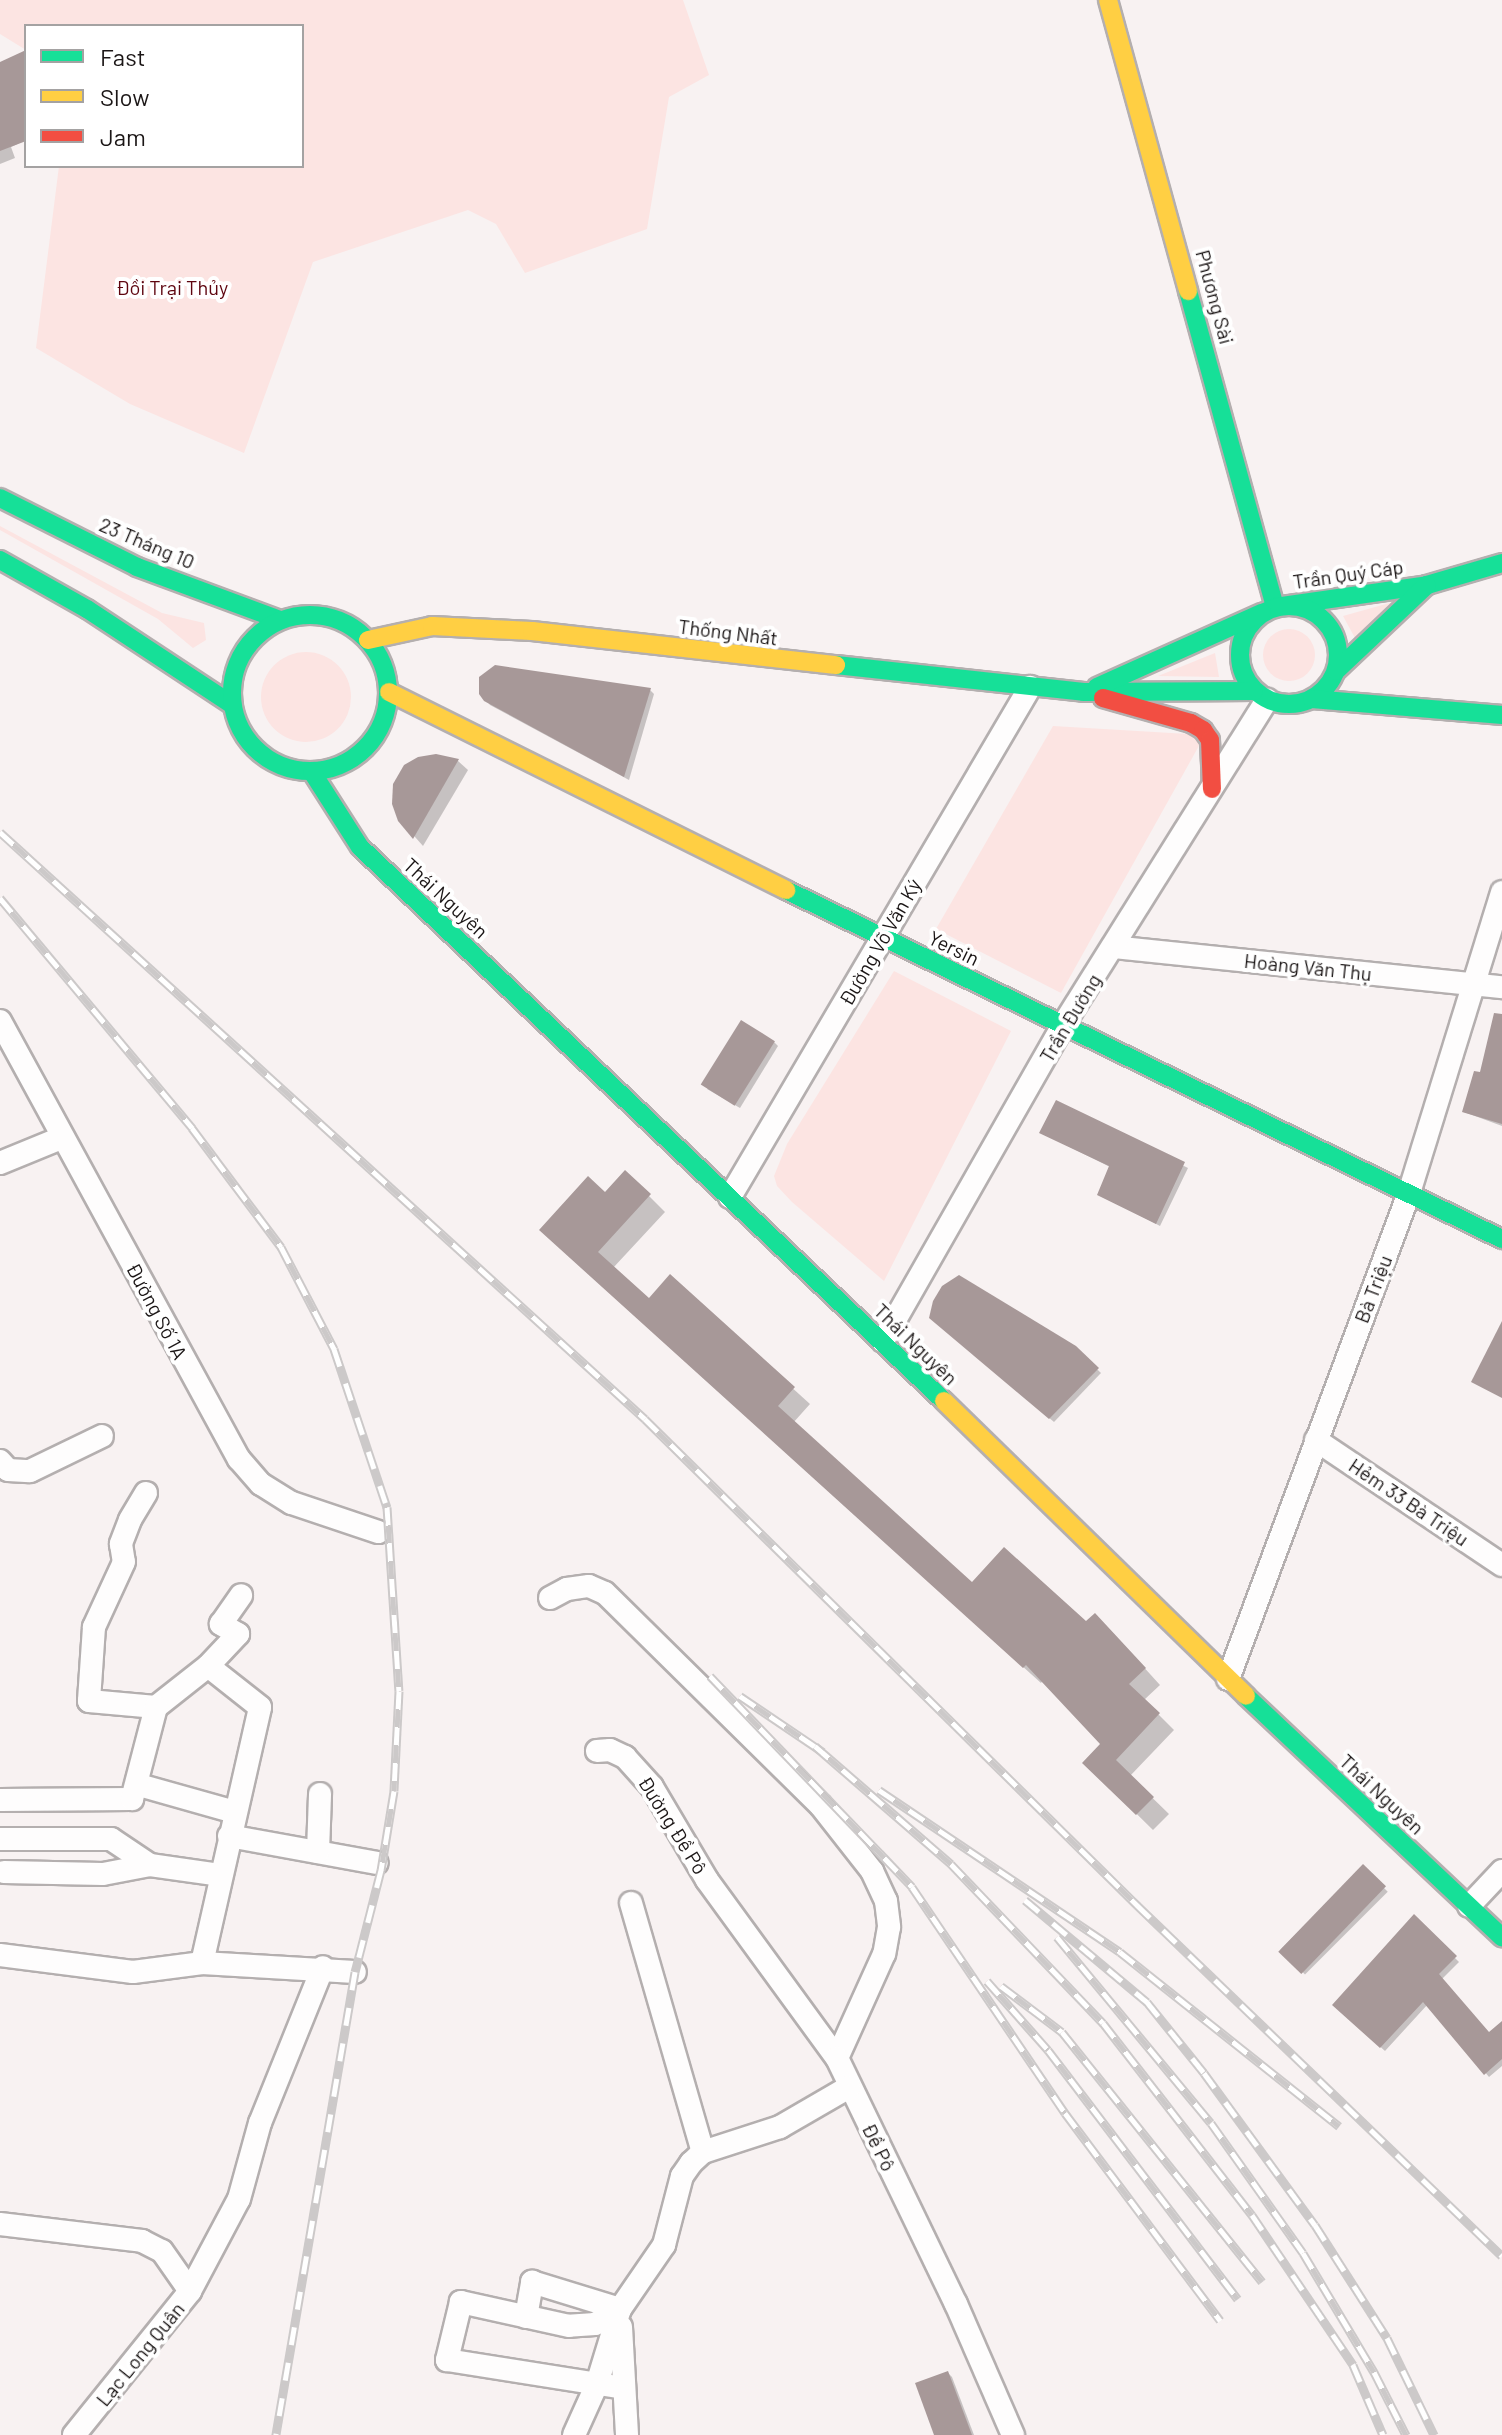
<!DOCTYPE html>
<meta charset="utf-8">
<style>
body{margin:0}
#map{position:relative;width:1502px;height:2435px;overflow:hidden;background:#f8f2f2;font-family:Barlow,sans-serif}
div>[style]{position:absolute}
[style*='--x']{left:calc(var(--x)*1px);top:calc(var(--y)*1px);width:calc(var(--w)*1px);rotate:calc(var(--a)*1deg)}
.green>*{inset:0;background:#fce4e2}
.round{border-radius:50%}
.shadow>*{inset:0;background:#0003;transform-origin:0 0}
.building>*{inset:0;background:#a79898;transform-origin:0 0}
.roads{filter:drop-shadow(2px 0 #b4afaf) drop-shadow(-2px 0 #b4afaf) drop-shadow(0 2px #b4afaf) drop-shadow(0 -2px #b4afaf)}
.street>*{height:22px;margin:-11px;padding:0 11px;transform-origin:11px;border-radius:11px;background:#fefdfd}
.fast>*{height:18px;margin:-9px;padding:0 9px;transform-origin:9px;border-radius:9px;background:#16e098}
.fast>.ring{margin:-9px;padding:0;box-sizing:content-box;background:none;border:18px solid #16e098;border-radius:50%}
.slow>*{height:18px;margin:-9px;padding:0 9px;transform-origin:9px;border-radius:9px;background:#ffcf43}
.jam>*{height:18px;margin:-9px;padding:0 9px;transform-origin:9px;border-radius:9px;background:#f24e42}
.rail>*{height:9px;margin-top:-4.5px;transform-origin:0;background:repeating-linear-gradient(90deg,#fff 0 18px,#ccc9c9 0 36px);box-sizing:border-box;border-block:2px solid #ccc9c9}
span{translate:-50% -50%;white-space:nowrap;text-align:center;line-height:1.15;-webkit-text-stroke:8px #fff;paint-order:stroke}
.park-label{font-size:20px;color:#5e050f}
.street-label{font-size:20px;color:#1b1616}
.legend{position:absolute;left:24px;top:24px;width:280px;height:144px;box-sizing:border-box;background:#fff;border:2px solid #a4a2a2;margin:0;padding:10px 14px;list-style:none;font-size:24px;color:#1b1616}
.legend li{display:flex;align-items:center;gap:16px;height:40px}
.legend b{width:40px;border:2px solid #a4a2a2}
</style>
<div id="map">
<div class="green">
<div style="clip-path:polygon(0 0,683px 0,709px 75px,669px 97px,647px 229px,525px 273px,496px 224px,468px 210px,313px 262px,244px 453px,130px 404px,36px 348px,59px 166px,302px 166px,302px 26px,26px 26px,26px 50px,0 34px)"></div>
<div style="clip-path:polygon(0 526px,162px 613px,204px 623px,206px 640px,193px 648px,158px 619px,0 530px)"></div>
<div style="clip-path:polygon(1393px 602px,1355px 638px,1343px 616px)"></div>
<div class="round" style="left:1263px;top:629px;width:52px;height:52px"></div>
<div class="round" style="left:261px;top:652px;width:90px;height:90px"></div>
<div style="clip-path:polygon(1215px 653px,1219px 677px,1158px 676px)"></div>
<div style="clip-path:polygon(1053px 726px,1205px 735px,1061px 993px,936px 929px)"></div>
<div style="clip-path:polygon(894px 971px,1011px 1031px,884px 1281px,792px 1202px,777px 1186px,774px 1176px,787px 1144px)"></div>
</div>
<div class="shadow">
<div style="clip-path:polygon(26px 56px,26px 140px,11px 147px,15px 158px,0 164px,0 75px)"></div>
<div style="clip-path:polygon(650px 690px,654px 694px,629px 780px,490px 705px,481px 694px)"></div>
<div style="clip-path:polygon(436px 756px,458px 761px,468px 770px,423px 846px,400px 820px)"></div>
<div style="clip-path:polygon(1502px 1033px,1502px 1126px,1464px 1112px)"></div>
<div style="clip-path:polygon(774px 1042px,778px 1046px,740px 1108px,707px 1089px)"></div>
<div style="clip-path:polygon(1056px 1102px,1188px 1168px,1160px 1226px,1099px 1194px,1110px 1167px,1042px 1133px)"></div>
<div style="clip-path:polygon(605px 1195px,649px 1196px,665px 1212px,613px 1268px,649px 1301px,670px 1277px,810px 1404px,793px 1423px,972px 1585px,1111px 1631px,1160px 1685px,1144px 1700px,1174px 1730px,1130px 1776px,1169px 1814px,1153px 1830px,1085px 1763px,1102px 1745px,1043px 1680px,1041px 1683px,558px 1246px)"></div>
<div style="clip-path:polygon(936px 1322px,1075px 1348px,1101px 1373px,1054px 1422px)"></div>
<div style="left:1363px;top:1867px;width:35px;height:117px;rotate:45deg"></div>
<div style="clip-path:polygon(1414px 1917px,1459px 1962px,1441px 1980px,1489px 2035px,1502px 2024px,1502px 2066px,1489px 2077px,1428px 2004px,1385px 2051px,1334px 2005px)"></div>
<div style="clip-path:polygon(948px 2373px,952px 2377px,974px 2435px,936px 2435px)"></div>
</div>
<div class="building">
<div style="clip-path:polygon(26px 50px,26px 141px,0 151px,0 62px)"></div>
<div style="clip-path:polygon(495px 665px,651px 688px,624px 777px,484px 701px,479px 694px,479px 677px)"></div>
<div style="clip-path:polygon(436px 754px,459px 759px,413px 839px,398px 821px,392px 804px,393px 784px,404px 765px,418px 757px)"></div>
<div style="clip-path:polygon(1494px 1013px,1502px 1014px,1502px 1124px,1462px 1112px,1474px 1071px,1480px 1072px)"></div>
<div style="left:741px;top:1020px;width:40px;height:76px;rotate:32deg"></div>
<div style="clip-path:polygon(1056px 1100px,1185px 1162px,1156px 1224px,1097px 1195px,1109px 1166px,1039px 1133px)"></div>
<div style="clip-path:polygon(625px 1170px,651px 1194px,598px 1252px,649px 1298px,670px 1274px,795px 1387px,778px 1406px,972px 1582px,1004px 1547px,1086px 1621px,1095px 1613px,1146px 1668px,1129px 1684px,1160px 1713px,1116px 1760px,1154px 1797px,1136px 1815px,1082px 1763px,1100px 1744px,1026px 1665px,1023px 1668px,539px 1230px,588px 1176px,605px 1192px)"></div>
<div style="clip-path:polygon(959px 1275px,1076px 1346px,1099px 1368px,1049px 1419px,929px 1318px,933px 1301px,942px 1286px)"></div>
<div style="clip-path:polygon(1502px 1321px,1502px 1398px,1471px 1382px)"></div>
<div style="left:1363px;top:1864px;width:32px;height:122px;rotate:44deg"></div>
<div style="clip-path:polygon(1414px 1914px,1457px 1956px,1439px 1974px,1489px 2032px,1502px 2021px,1502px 2059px,1484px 2075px,1423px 2002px,1380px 2048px,1332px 2005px)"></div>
<div style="clip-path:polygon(948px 2371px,972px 2435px,934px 2435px,915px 2383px)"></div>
</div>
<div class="roads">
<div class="street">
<div style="--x:1113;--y:947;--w:391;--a:5.9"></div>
<div style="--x:0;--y:1021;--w:499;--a:61.4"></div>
<div style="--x:239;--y:1459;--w:33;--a:49"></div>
<div style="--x:261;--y:1484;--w:36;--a:32"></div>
<div style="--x:292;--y:1503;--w:91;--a:18.6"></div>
<div style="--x:0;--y:1163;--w:66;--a:-22.3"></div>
<div style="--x:730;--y:1197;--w:592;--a:-59.53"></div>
<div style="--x:883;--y:1341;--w:364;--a:-60.3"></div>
<div style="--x:1063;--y:1025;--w:384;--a:-57.9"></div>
<div style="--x:1316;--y:1440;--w:224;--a:33.9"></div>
<div style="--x:0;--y:1461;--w:12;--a:48"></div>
<div style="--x:8;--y:1470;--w:22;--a:3"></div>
<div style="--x:30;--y:1471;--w:80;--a:-25.9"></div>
<div style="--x:146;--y:1493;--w:31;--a:121"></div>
<div style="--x:130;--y:1520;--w:26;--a:111"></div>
<div style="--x:121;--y:1544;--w:18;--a:81"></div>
<div style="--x:124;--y:1562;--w:72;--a:114.8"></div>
<div style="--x:94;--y:1627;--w:74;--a:93.9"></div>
<div style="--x:89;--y:1701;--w:67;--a:5.1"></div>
<div style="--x:156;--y:1707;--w:66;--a:-38.3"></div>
<div style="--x:208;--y:1666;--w:44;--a:-46.8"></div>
<div style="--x:238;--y:1634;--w:20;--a:-150"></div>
<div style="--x:221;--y:1624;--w:35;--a:-55"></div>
<div style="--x:550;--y:1598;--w:19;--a:-28"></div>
<div style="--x:567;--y:1589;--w:22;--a:-8"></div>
<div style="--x:589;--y:1586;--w:17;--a:24"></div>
<div style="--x:605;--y:1593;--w:303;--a:44.6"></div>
<div style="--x:821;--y:1806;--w:83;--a:51.9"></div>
<div style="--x:872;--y:1871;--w:33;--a:65"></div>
<div style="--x:886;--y:1901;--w:26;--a:83"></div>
<div style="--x:889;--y:1927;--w:27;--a:100"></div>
<div style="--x:884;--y:1954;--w:114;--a:114.3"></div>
<div style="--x:1228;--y:1679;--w:519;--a:-69.57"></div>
<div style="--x:1409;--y:1193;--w:315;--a:-72.8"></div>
<div style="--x:597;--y:1751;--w:13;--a:-4"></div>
<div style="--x:610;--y:1750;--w:17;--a:25"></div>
<div style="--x:625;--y:1757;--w:40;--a:48"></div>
<div style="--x:652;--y:1787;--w:108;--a:59.4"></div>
<div style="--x:707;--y:1880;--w:220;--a:53.9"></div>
<div style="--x:837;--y:2058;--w:273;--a:64.2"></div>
<div style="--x:956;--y:2304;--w:143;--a:66.5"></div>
<div style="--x:139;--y:1785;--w:100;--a:15.7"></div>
<div style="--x:0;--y:1800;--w:132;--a:-0.4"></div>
<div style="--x:132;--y:1799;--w:95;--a:-75.4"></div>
<div style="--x:229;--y:1836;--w:150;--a:10.3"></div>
<div style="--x:0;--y:1839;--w:111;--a:0"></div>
<div style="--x:111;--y:1839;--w:47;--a:33.7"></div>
<div style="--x:150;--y:1865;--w:72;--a:8"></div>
<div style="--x:318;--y:1852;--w:58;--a:-88"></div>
<div style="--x:4;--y:1872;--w:99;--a:1.2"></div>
<div style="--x:103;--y:1874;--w:48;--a:-10.8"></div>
<div style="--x:631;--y:1903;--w:259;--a:73.9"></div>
<div style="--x:1469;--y:1906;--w:48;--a:-46.7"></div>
<div style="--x:0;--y:1955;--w:134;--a:7.3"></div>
<div style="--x:133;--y:1972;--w:70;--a:-7.4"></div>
<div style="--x:202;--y:1963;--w:153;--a:3.4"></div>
<div style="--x:202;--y:1963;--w:262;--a:-77.2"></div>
<div style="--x:260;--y:1707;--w:66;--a:-141.7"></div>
<div style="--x:0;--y:2224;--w:143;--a:6.8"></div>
<div style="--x:142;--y:2241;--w:22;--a:27"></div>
<div style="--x:162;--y:2251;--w:49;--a:55"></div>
<div style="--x:620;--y:2309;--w:29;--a:149"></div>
<div style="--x:595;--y:2324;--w:26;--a:176"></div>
<div style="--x:569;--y:2326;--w:111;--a:-167.5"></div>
<div style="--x:461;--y:2302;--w:60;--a:103.6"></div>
<div style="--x:447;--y:2360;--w:179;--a:9"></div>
<div style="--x:526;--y:2317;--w:36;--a:-80"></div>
<div style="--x:532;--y:2282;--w:92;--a:17.1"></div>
<div style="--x:621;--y:2327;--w:108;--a:86.8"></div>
<div style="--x:74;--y:2435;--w:185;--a:-51.1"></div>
<div style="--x:190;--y:2291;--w:104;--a:-62"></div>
<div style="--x:239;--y:2199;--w:79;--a:-74.6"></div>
<div style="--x:260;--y:2123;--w:168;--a:-68"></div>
<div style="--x:574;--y:2435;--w:56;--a:-65.7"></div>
<div style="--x:597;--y:2384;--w:78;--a:-73"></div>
<div style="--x:620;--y:2309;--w:78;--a:-55.5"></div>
<div style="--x:664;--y:2245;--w:71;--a:-75.4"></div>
<div style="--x:682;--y:2176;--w:16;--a:-55"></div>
<div style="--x:691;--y:2163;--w:16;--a:-43"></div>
<div style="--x:703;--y:2152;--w:81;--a:-18"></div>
<div style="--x:780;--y:2127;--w:80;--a:-30.1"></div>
</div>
<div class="fast">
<div style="--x:1188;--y:291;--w:328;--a:74.6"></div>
<div style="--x:1275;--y:607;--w:154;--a:-8.2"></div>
<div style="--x:1427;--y:585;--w:78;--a:-16.3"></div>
<div style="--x:0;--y:498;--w:153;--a:26.7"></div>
<div style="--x:137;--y:567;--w:153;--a:20.3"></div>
<div style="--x:0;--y:560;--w:100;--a:29.4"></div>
<div style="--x:87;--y:609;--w:173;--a:33.4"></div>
<div class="ring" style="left:1240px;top:606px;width:80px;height:80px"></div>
<div class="ring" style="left:232px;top:615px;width:138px;height:138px"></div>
<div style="--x:836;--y:665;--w:249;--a:6.2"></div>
<div style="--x:1084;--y:692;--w:170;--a:-0.3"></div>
<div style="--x:1336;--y:671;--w:125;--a:-43.4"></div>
<div style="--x:1097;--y:687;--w:181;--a:-24.2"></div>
<div style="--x:1312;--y:699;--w:191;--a:4.8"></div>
<div style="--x:312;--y:772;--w:89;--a:57.4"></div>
<div style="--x:360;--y:847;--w:805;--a:43.49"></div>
<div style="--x:786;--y:890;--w:797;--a:25.99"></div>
<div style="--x:1246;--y:1696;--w:352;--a:43.3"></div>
</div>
<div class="slow">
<div style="--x:1108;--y:0;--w:302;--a:74.6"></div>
<div style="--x:368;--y:640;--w:66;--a:-12.3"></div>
<div style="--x:432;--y:626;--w:100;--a:2.9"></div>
<div style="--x:532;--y:631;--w:306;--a:6.4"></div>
<div style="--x:389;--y:692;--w:444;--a:26.5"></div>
<div style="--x:944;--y:1401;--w:422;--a:44.3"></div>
</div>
<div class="jam">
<div style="--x:1103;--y:698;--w:91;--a:15.9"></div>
<div style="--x:1191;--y:723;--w:14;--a:30"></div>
<div style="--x:1203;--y:730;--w:12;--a:55"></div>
<div style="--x:1210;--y:740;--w:49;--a:87.7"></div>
</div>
</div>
<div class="rail">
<div style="--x:0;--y:832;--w:872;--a:42.3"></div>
<div style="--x:645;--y:1419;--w:692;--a:44.65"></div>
<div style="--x:1137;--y:1905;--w:506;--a:43.88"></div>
<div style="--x:0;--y:898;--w:300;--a:50.1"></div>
<div style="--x:192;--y:1128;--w:149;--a:53.2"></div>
<div style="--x:281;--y:1247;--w:115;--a:62.5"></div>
<div style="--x:334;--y:1349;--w:167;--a:71.5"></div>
<div style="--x:387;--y:1507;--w:184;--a:86.3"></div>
<div style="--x:399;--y:1691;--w:100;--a:92.9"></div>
<div style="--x:394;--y:1791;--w:80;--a:99.3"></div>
<div style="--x:381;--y:1870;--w:105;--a:104.3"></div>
<div style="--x:355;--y:1972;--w:470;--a:99.7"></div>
<div style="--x:710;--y:1676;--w:292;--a:46.2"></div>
<div style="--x:912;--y:1887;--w:273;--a:55.9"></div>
<div style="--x:1065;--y:2113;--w:259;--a:53.2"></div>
<div style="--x:740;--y:1696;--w:100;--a:34"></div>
<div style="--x:815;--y:1746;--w:180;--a:40.9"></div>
<div style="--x:951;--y:1864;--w:220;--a:46.3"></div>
<div style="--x:1103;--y:2023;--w:243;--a:52.2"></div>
<div style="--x:1252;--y:2215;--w:181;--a:56"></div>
<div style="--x:1353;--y:2365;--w:76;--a:66.8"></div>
<div style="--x:879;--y:1790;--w:290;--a:33.9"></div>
<div style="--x:1120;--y:1952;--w:280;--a:38.5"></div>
<div style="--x:1025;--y:1900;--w:159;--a:39.9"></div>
<div style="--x:1147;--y:2002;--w:91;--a:51.2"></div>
<div style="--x:1204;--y:2073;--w:188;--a:53.9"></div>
<div style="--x:1315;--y:2225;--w:134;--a:57.5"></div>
<div style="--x:1387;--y:2338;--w:108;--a:64.1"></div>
<div style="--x:1057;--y:1937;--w:241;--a:50.4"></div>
<div style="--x:1211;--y:2123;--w:159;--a:54.7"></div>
<div style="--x:1303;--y:2253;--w:139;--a:59.2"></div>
<div style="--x:1374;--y:2372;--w:71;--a:63.1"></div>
<div style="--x:987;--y:1981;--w:92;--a:48.5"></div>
<div style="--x:1048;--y:2050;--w:313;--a:52.7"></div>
<div style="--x:1001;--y:1986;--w:76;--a:37"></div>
<div style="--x:1062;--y:2032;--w:320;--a:51.3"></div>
</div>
<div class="park-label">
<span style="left:172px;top:287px">Đồi Trại Thủy</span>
</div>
<div class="street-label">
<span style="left:1215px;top:297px;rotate:75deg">Phương Sài</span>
<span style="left:147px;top:543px;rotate:23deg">23 Tháng 10</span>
<span style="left:1348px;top:574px;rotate:-8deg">Trần Quý Cáp</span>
<span style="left:728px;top:632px;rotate:7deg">Thống Nhất</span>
<span style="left:446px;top:898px;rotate:43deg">Thái Nguyên</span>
<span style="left:880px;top:942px;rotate:-60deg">Đường Võ Văn Ký</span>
<span style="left:954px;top:948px;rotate:26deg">Yersin</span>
<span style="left:1308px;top:967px;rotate:6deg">Hoàng Văn Thụ</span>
<span style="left:1070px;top:1018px;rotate:-59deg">Trần Đường</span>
<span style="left:1373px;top:1289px;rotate:-69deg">Bà Triệu</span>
<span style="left:157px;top:1311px;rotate:62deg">Đường Số 1A</span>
<span style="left:916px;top:1344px;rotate:44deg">Thái Nguyên</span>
<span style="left:1409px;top:1502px;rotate:34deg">Hẻm 33 Bà Triệu</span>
<span style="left:1382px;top:1794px;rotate:43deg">Thái Nguyên</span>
<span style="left:673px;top:1825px;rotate:58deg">Đường Đề Pô</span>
<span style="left:879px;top:2147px;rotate:64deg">Đề Pô</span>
<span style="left:140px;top:2354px;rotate:-51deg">Lạc Long Quân</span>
</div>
<ul class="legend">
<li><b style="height:10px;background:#16e098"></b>Fast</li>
<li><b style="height:10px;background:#ffcf43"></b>Slow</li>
<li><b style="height:10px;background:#f24e42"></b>Jam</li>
</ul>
</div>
